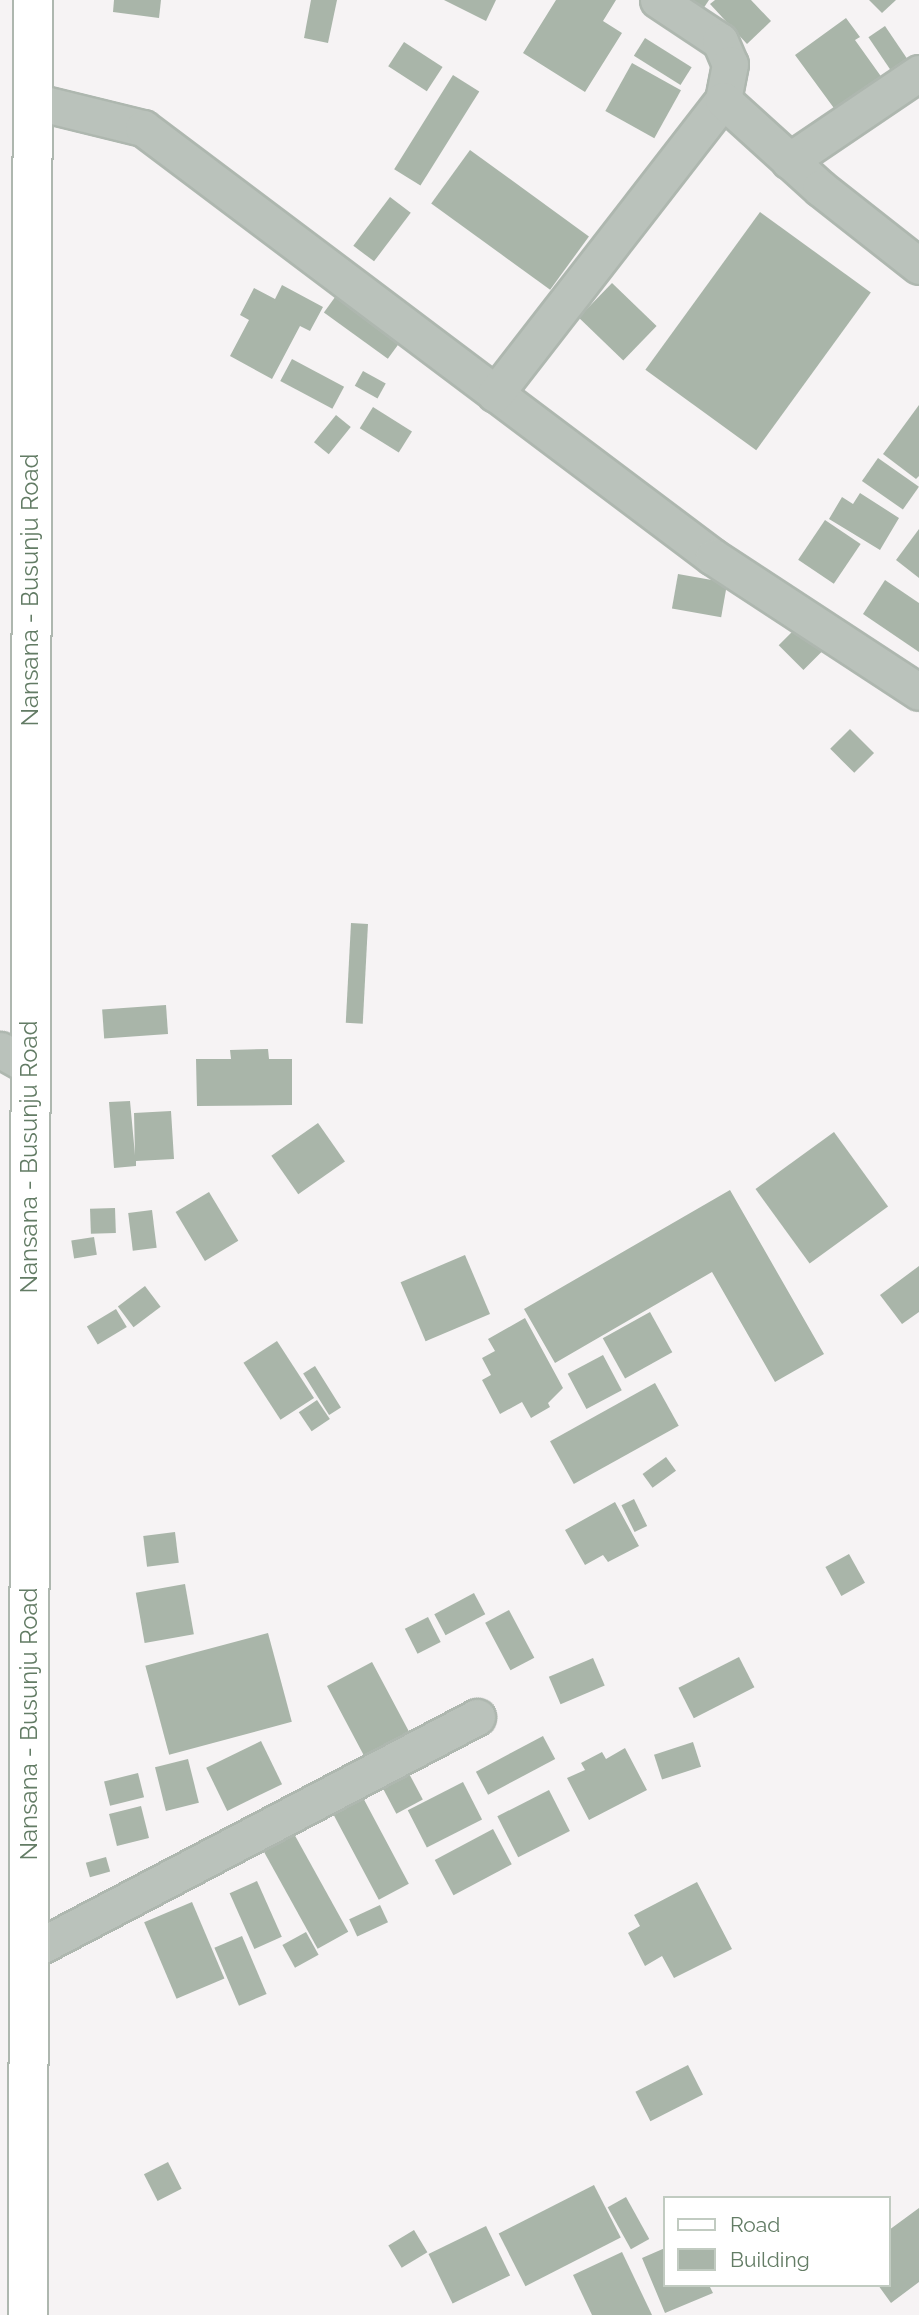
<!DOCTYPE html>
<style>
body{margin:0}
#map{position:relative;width:919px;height:2315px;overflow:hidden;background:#f6f3f4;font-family:Raleway,sans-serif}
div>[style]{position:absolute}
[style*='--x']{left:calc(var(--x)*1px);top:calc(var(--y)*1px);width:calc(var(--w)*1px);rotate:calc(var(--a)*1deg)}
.building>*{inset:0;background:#a9b5a9;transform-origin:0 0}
.roads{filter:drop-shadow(2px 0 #aeb7af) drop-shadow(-2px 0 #aeb7af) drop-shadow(0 2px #aeb7af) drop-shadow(0 -2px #aeb7af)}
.street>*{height:35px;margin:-17.5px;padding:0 17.5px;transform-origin:17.5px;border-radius:17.5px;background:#bac2bb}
.primary>*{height:38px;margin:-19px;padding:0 19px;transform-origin:19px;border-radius:19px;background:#fff}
span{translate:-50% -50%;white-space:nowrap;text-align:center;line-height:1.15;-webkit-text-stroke:7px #fff;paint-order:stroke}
.street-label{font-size:24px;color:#637c65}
.legend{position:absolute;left:663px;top:2196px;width:228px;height:91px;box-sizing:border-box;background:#fff;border:2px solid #c1cbc1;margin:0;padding:9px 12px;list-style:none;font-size:21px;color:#637c65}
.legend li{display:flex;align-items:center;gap:14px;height:35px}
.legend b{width:35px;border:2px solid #c1cbc1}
</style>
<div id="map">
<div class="building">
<div style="clip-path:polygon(114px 0,161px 0,159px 18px,113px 12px)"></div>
<div style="clip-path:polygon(311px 0,337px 0,328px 43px,304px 38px)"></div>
<div style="clip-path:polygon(444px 0,496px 0,486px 21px)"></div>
<div style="clip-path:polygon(556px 0,616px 0,603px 21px,622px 33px,585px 92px,523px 53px)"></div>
<div style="clip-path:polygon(688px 0,709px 0,701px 12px)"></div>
<div style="clip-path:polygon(715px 0,751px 0,771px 21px,747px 44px,710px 4px)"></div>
<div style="clip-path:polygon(869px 0,896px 0,882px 13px)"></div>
<div style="clip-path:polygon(846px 18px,860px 37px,855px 40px,885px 82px,839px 115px,795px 55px)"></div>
<div style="left:885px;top:26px;width:42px;height:20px;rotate:56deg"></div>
<div style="left:645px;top:38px;width:55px;height:21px;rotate:32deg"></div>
<div style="left:404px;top:42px;width:46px;height:29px;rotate:33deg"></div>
<div style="left:632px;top:63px;width:56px;height:55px;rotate:29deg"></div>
<div style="left:453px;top:75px;width:31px;height:111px;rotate:32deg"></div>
<div style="left:470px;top:150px;width:147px;height:66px;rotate:36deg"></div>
<div style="left:390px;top:197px;width:26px;height:61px;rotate:37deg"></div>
<div style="left:760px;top:212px;width:137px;height:195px;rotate:36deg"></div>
<div style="left:612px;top:283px;width:62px;height:48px;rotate:44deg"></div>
<div style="clip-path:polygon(282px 285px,323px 307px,310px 331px,300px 326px,272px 379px,230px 356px,249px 320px,240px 315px,254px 288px,275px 299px)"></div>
<div style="left:338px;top:293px;width:79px;height:24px;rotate:36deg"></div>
<div style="left:292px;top:359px;width:59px;height:25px;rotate:28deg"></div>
<div style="left:363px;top:371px;width:26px;height:17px;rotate:29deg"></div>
<div style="clip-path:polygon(919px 405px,919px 476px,916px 479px,883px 454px)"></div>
<div style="left:373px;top:407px;width:46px;height:25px;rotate:32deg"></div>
<div style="left:336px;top:415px;width:19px;height:35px;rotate:39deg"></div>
<div style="left:878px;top:458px;width:50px;height:28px;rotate:35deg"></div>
<div style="clip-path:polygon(860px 493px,899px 518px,880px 550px,829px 519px,842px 497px,853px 504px)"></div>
<div style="left:825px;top:520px;width:43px;height:48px;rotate:34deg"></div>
<div style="clip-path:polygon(919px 529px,919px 578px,896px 560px)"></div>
<div style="left:678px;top:574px;width:50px;height:35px;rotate:10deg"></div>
<div style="clip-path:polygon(885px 580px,919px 603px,919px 652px,863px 614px)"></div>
<div style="left:802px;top:622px;width:35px;height:33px;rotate:45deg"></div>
<div style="left:850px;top:729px;width:34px;height:28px;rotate:45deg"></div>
<div style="left:351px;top:923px;width:17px;height:100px;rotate:3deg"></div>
<div style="left:166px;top:1005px;width:29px;height:64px;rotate:86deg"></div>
<div style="clip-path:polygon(268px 1049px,269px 1059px,292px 1059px,292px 1105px,197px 1106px,196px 1059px,231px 1059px,230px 1050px)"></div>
<div style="clip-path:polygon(130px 1101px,135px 1155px,134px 1113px,171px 1111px,174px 1159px,136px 1161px,136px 1166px,114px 1168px,109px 1102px)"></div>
<div style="left:318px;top:1123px;width:47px;height:57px;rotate:55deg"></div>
<div style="left:834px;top:1132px;width:92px;height:97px;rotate:54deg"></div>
<div style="clip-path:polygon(730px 1190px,824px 1354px,775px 1382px,712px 1272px,555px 1363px,524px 1309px)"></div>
<div style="left:209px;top:1192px;width:57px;height:39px;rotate:59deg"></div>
<div style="left:115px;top:1208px;width:25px;height:25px;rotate:88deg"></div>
<div style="left:152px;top:1210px;width:38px;height:24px;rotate:83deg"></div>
<div style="left:94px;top:1237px;width:18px;height:23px;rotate:81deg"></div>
<div style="left:465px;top:1255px;width:64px;height:70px;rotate:67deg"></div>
<div style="clip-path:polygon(919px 1266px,919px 1312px,902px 1324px,880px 1295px)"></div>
<div style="left:145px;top:1286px;width:26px;height:34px;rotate:53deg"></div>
<div style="left:116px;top:1309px;width:21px;height:34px;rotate:59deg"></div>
<div style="left:650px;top:1312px;width:46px;height:54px;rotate:61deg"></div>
<div style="clip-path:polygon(525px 1318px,563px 1388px,548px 1403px,550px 1407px,531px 1418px,522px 1402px,500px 1414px,482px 1380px,491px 1375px,482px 1358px,495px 1351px,488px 1339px)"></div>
<div style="left:277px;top:1341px;width:68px;height:40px;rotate:57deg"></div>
<div style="left:603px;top:1355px;width:40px;height:40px;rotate:62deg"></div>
<div style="left:315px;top:1366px;width:49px;height:14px;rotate:58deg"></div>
<div style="left:655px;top:1383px;width:49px;height:120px;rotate:61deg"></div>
<div style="left:317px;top:1400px;width:23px;height:22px;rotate:56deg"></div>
<div style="left:666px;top:1457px;width:17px;height:29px;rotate:54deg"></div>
<div style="left:634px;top:1499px;width:30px;height:14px;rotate:64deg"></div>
<div style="clip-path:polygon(615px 1502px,639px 1546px,608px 1562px,603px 1555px,585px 1565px,565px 1530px)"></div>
<div style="left:175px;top:1532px;width:31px;height:32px;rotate:83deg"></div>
<div style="left:849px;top:1554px;width:33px;height:27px;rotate:61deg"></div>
<div style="left:185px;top:1584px;width:51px;height:50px;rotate:80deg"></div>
<div style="left:474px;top:1593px;width:24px;height:45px;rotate:62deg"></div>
<div style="left:509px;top:1610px;width:54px;height:27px;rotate:62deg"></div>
<div style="left:428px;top:1617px;width:28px;height:26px;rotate:63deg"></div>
<div style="left:268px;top:1633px;width:92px;height:127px;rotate:75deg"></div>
<div style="left:739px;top:1657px;width:34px;height:68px;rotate:63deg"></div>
<div style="left:593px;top:1658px;width:30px;height:48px;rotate:67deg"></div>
<div style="left:372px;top:1662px;width:81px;height:51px;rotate:62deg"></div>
<div style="left:543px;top:1736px;width:26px;height:76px;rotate:62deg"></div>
<div style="left:261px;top:1741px;width:48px;height:61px;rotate:64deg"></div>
<div style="left:693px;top:1742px;width:26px;height:41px;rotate:72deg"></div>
<div style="clip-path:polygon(625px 1748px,647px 1790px,589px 1820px,567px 1778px,585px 1770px,581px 1763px,602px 1752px,606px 1759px)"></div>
<div style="left:188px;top:1759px;width:45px;height:34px;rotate:76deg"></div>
<div style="left:405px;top:1766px;width:38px;height:30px;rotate:62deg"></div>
<div style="left:138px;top:1773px;width:25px;height:35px;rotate:76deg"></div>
<div style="left:463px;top:1782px;width:42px;height:62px;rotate:63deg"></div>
<div style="left:549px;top:1790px;width:46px;height:58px;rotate:63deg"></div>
<div style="left:360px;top:1792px;width:104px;height:34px;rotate:62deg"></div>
<div style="left:141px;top:1806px;width:33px;height:33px;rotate:76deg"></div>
<div style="left:493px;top:1829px;width:40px;height:66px;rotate:62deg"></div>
<div style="left:293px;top:1832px;width:114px;height:35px;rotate:61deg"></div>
<div style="left:106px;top:1857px;width:15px;height:21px;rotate:74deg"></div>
<div style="left:257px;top:1881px;width:61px;height:30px;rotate:66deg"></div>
<div style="clip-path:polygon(697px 1882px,732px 1949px,674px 1978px,662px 1956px,645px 1966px,628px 1933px,640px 1926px,634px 1915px)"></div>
<div style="left:192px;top:1902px;width:83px;height:52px;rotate:67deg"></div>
<div style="left:380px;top:1905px;width:19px;height:34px;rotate:65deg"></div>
<div style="left:306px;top:1932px;width:26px;height:27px;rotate:61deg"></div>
<div style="left:242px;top:1936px;width:63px;height:30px;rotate:67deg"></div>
<div style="left:688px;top:2065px;width:33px;height:59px;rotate:63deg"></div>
<div style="left:168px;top:2162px;width:30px;height:27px;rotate:63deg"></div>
<div style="left:594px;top:2185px;width:59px;height:107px;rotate:63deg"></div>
<div style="left:626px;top:2197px;width:48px;height:21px;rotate:61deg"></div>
<div style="clip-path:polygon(919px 2208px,919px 2282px,891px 2303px,878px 2285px,889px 2285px,889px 2230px)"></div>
<div style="left:486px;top:2226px;width:55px;height:64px;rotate:64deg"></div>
<div style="left:414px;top:2230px;width:26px;height:30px;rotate:59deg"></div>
<div style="clip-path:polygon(665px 2248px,665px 2285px,709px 2285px,713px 2293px,665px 2313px,642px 2258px)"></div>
<div style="clip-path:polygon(622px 2252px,652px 2315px,592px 2315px,573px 2275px)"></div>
</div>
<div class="roads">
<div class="street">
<div style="--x:658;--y:0;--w:74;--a:33.5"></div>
<div style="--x:720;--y:41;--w:25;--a:67"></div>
<div style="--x:730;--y:64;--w:37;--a:101"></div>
<div style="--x:32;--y:101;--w:114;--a:13.7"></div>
<div style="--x:143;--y:128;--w:713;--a:36.97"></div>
<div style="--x:713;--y:557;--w:246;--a:33.2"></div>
<div style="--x:789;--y:161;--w:157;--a:-34.1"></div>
<div style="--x:495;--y:394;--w:372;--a:-52.2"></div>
<div style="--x:723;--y:100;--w:131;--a:42.2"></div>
<div style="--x:820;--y:188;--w:126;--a:38.2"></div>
<div style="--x:0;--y:1050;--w:33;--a:29"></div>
<div style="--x:29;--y:1952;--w:506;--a:-27.68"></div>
</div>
<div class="primary">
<div style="--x:28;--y:2315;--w:2315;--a:-89.88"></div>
</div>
</div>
<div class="street-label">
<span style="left:30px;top:590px;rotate:-90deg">Nansana - Busunju Road</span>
<span style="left:29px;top:1157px;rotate:-90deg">Nansana - Busunju Road</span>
<span style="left:29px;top:1724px;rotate:-90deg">Nansana - Busunju Road</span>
</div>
<ul class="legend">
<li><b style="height:9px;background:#fff"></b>Road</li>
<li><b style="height:19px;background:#a9b5a9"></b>Building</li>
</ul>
</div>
